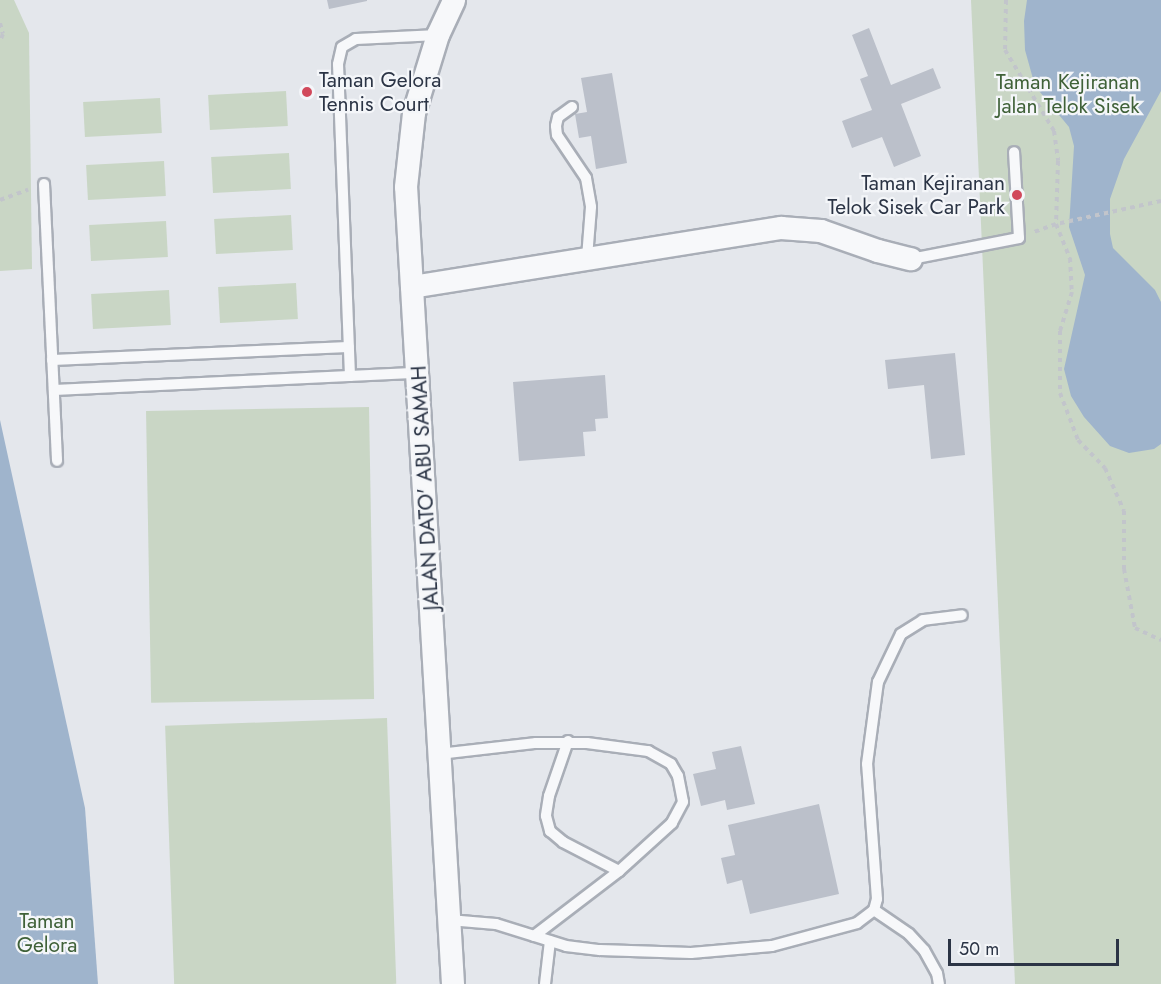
<!DOCTYPE html>
<style>
body{margin:0}
#map{position:relative;width:1161px;height:984px;overflow:hidden;background:#e4e7ec;font-family:Jost,sans-serif}
div>[style]{position:absolute}
[style*='--x']{left:calc(var(--x)*1px);top:calc(var(--y)*1px);width:calc(var(--w)*1px);rotate:calc(var(--a)*1deg)}
.green>*{inset:0;background:#c9d6c5;transform-origin:0 0}
.water>*{inset:0;background:#9fb4cc}
.building>*{inset:0;background:#bbc0ca}
.path>*{height:4px;margin-top:-2px;transform-origin:0;background:repeating-linear-gradient(90deg,#c2c5cb 0 4.5px,transparent 0 9px)}
.roads{filter:drop-shadow(2px 0 #a9aeb7) drop-shadow(-2px 0 #a9aeb7) drop-shadow(0 2px #a9aeb7) drop-shadow(0 -2px #a9aeb7)}
.lane>*{height:10px;margin:-5px;padding:0 5px;transform-origin:5px;border-radius:5px;background:#f7f8fa}
.street>*{height:22px;margin:-11px;padding:0 11px;transform-origin:11px;border-radius:11px;background:#f7f8fa}
.dots>*{width:16px;height:16px;translate:-50% -50%;box-sizing:border-box;border:3px solid #f4f6f9;border-radius:50%}
span{translate:-50% -50%;white-space:nowrap;text-align:center;line-height:1.15;-webkit-text-stroke:4.5px #f4f6f9;paint-order:stroke}
.poi-label{font-size:21px;color:#2b3445}
.left{translate:0 -50%;text-align:left}
.right{translate:-100% -50%;text-align:right}
.park-label{font-size:21px;color:#3f6138}
.street-label{font-size:21px;color:#2b3445}
.scale{position:absolute;left:948px;top:939px;width:171px;height:27px;box-sizing:border-box;border:3px solid #2b3445;border-top:0;padding-left:8px;font-size:18px;line-height:21px;white-space:nowrap;color:#2b3445;-webkit-text-stroke:4px #f4f6f9;paint-order:stroke}
</style>
<div id="map">
<div class="green">
<div style="clip-path:polygon(0 0,14px 0,29px 33px,32px 269px,0 271px)"></div>
<div style="clip-path:polygon(971px 0,1161px 0,1161px 984px,1015px 984px)"></div>
<div style="left:286px;top:91px;width:35px;height:78px;rotate:87deg"></div>
<div style="left:160px;top:98px;width:35px;height:77px;rotate:87deg"></div>
<div style="left:289px;top:153px;width:36px;height:78px;rotate:87deg"></div>
<div style="left:164px;top:161px;width:35px;height:78px;rotate:87deg"></div>
<div style="left:291px;top:215px;width:35px;height:77px;rotate:87deg"></div>
<div style="left:166px;top:221px;width:36px;height:77px;rotate:87deg"></div>
<div style="left:296px;top:283px;width:36px;height:78px;rotate:87deg"></div>
<div style="left:169px;top:290px;width:35px;height:78px;rotate:87deg"></div>
<div style="left:369px;top:407px;width:292px;height:223px;rotate:89deg"></div>
<div style="left:387px;top:718px;width:266px;height:222px;rotate:88deg"></div>
</div>
<div class="water">
<div style="clip-path:polygon(1027px 0,1161px 0,1161px 91px,1124px 159px,1110px 199px,1110px 234px,1113px 248px,1155px 290px,1161px 302px,1161px 444px,1154px 449px,1129px 453px,1110px 446px,1084px 417px,1071px 396px,1064px 369px,1085px 275px,1069px 227px,1074px 146px,1069px 127px,1035px 86px,1025px 50px,1024px 21px)"></div>
<div style="clip-path:polygon(0 420px,85px 808px,98px 984px,0 984px)"></div>
</div>
<div class="building">
<div style="clip-path:polygon(327px 0,367px 0,367px 1px,329px 9px)"></div>
<div style="clip-path:polygon(869px 28px,891px 85px,933px 68px,941px 88px,901px 104px,921px 156px,894px 167px,882px 137px,852px 148px,842px 121px,872px 110px,860px 79px,868px 76px,852px 35px)"></div>
<div style="clip-path:polygon(612px 73px,627px 163px,596px 169px,591px 136px,579px 138px,575px 114px,587px 112px,581px 78px)"></div>
<div style="clip-path:polygon(955px 353px,965px 455px,931px 459px,924px 385px,888px 389px,885px 360px)"></div>
<div style="clip-path:polygon(605px 375px,608px 418px,595px 419px,596px 431px,583px 432px,585px 456px,519px 461px,513px 382px)"></div>
<div style="clip-path:polygon(741px 746px,755px 804px,727px 810px,725px 800px,701px 806px,693px 774px,716px 769px,712px 752px)"></div>
<div style="clip-path:polygon(819px 804px,839px 894px,750px 914px,742px 880px,727px 884px,721px 858px,735px 855px,728px 825px)"></div>
</div>
<div class="path">
<div style="--x:1006;--y:0;--w:50;--a:91.1"></div>
<div style="--x:1005;--y:50;--w:95;--a:58.8"></div>
<div style="--x:1054;--y:131;--w:30;--a:82"></div>
<div style="--x:1058;--y:161;--w:63;--a:91.8"></div>
<div style="--x:1056;--y:224;--w:23;--a:160"></div>
<div style="--x:0;--y:23;--w:11;--a:75"></div>
<div style="--x:3;--y:34;--w:8;--a:113"></div>
<div style="--x:0;--y:200;--w:30;--a:-20"></div>
<div style="--x:1161;--y:201;--w:107;--a:167.6"></div>
<div style="--x:1056;--y:224;--w:37;--a:68"></div>
<div style="--x:1070;--y:258;--w:34;--a:87"></div>
<div style="--x:1072;--y:292;--w:41;--a:107.1"></div>
<div style="--x:1060;--y:331;--w:62;--a:90"></div>
<div style="--x:1060;--y:393;--w:50;--a:69"></div>
<div style="--x:1078;--y:440;--w:39;--a:46"></div>
<div style="--x:1105;--y:468;--w:47;--a:66.2"></div>
<div style="--x:1124;--y:511;--w:58;--a:90"></div>
<div style="--x:1124;--y:569;--w:60;--a:79.4"></div>
<div style="--x:1135;--y:628;--w:29;--a:25"></div>
</div>
<div class="roads">
<div class="lane">
<div style="--x:572;--y:107;--w:17;--a:144"></div>
<div style="--x:558;--y:117;--w:9;--a:103"></div>
<div style="--x:556;--y:126;--w:9;--a:84"></div>
<div style="--x:557;--y:135;--w:52;--a:56"></div>
<div style="--x:586;--y:178;--w:29;--a:80"></div>
<div style="--x:591;--y:207;--w:51;--a:94.5"></div>
<div style="--x:44;--y:184;--w:277;--a:87.3"></div>
<div style="--x:911;--y:259;--w:110;--a:-11"></div>
<div style="--x:1019;--y:238;--w:86;--a:-93.3"></div>
<div style="--x:52;--y:360;--w:297;--a:-2.5"></div>
<div style="--x:350;--y:376;--w:312;--a:-92.2"></div>
<div style="--x:338;--y:64;--w:17;--a:-77"></div>
<div style="--x:342;--y:47;--w:16;--a:-30"></div>
<div style="--x:356;--y:39;--w:82;--a:-2.8"></div>
<div style="--x:54;--y:390;--w:364;--a:-2.7"></div>
<div style="--x:568;--y:741;--w:58;--a:109.1"></div>
<div style="--x:549;--y:796;--w:20;--a:99"></div>
<div style="--x:546;--y:816;--w:16;--a:75"></div>
<div style="--x:550;--y:831;--w:17;--a:40"></div>
<div style="--x:563;--y:842;--w:63;--a:27.4"></div>
<div style="--x:439;--y:754;--w:98;--a:-6.5"></div>
<div style="--x:536;--y:743;--w:51;--a:0"></div>
<div style="--x:587;--y:743;--w:62;--a:7.5"></div>
<div style="--x:648;--y:751;--w:26;--a:29"></div>
<div style="--x:671;--y:764;--w:14;--a:60"></div>
<div style="--x:678;--y:776;--w:26;--a:79"></div>
<div style="--x:683;--y:802;--w:24;--a:118"></div>
<div style="--x:672;--y:823;--w:72;--a:137.8"></div>
<div style="--x:619;--y:871;--w:107;--a:142.6"></div>
<div style="--x:874;--y:910;--w:42;--a:34.4"></div>
<div style="--x:909;--y:934;--w:22;--a:47"></div>
<div style="--x:924;--y:950;--w:26;--a:61"></div>
<div style="--x:937;--y:973;--w:11;--a:80"></div>
<div style="--x:449;--y:920;--w:47;--a:4.9"></div>
<div style="--x:496;--y:924;--w:73;--a:17.4"></div>
<div style="--x:566;--y:946;--w:34;--a:7"></div>
<div style="--x:600;--y:950;--w:91;--a:1.9"></div>
<div style="--x:691;--y:953;--w:81;--a:-4.9"></div>
<div style="--x:772;--y:946;--w:88;--a:-15.1"></div>
<div style="--x:857;--y:923;--w:21;--a:-37"></div>
<div style="--x:874;--y:910;--w:11;--a:-75"></div>
<div style="--x:877;--y:899;--w:135;--a:-94.2"></div>
<div style="--x:867;--y:764;--w:83;--a:-82.4"></div>
<div style="--x:878;--y:682;--w:53;--a:-64.4"></div>
<div style="--x:901;--y:634;--w:26;--a:-32"></div>
<div style="--x:923;--y:620;--w:39;--a:-7"></div>
<div style="--x:545;--y:984;--w:43;--a:-83.4"></div>
</div>
<div class="street">
<div style="--x:412;--y:287;--w:374;--a:-9.1"></div>
<div style="--x:781;--y:228;--w:40;--a:4.3"></div>
<div style="--x:821;--y:231;--w:60;--a:19.3"></div>
<div style="--x:878;--y:251;--w:34;--a:14"></div>
<div style="--x:453;--y:984;--w:798;--a:-93.37"></div>
<div style="--x:406;--y:187;--w:74;--a:-83.8"></div>
<div style="--x:414;--y:113;--w:82;--a:-72.9"></div>
<div style="--x:438;--y:35;--w:38;--a:-65"></div>
</div>
</div>
<div class="dots">
<div style="left:307px;top:92px;background:#d1495b"></div>
<div style="left:1017px;top:195px;background:#d1495b"></div>
</div>
<div class="poi-label">
<span class="left" style="left:319px;top:92px">Taman Gelora<br>Tennis Court</span>
<span class="right" style="left:1005px;top:195px">Taman Kejiranan<br>Telok Sisek Car Park</span>
</div>
<div class="park-label">
<span style="left:1068px;top:94px">Taman Kejiranan<br>Jalan Telok Sisek</span>
<span style="left:47px;top:933px">Taman<br>Gelora</span>
</div>
<div class="street-label">
<span style="left:425px;top:488px;rotate:-93deg">JALAN DATO' ABU SAMAH</span>
</div>
<div class="scale">50 m</div>
</div>
